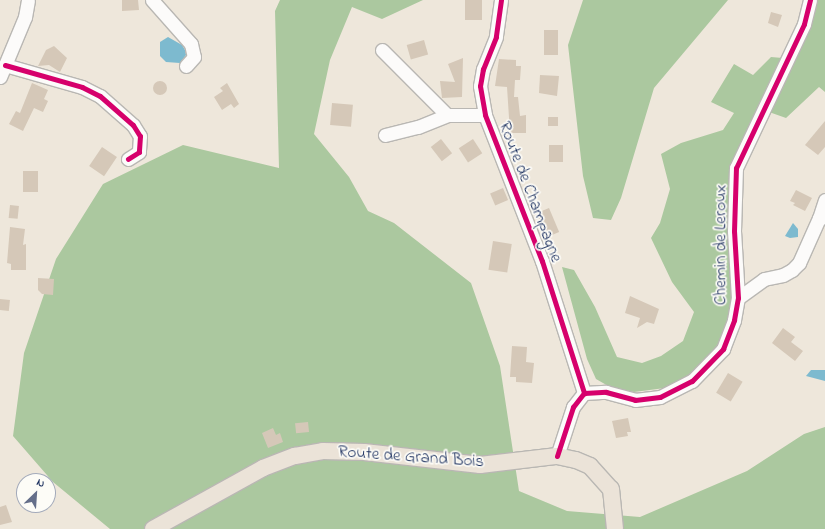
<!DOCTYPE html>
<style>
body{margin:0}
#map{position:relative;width:825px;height:529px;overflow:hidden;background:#eee7db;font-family:"Indie Flower",sans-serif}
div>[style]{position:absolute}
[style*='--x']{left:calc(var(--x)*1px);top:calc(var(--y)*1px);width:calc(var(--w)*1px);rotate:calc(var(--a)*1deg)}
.forest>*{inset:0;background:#abc89f}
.water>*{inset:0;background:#7dbacf}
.building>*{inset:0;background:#d5c8b8;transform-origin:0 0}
.round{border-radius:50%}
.roads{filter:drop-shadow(1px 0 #b9b7b3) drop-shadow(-1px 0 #b9b7b3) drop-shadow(0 1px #b9b7b3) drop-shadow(0 -1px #b9b7b3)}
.minor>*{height:13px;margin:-6.5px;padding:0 6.5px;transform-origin:6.5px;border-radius:6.5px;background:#fcfbfa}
.major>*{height:16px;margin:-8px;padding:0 8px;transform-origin:8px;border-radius:8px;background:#ebe3d8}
.cycleway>*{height:5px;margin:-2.5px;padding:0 2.5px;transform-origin:2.5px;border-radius:2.5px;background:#d6006c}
span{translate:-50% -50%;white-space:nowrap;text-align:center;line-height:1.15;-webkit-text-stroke:3.5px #fdfcf7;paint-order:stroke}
.street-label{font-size:17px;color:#1b2f5e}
.north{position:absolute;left:16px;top:473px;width:40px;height:40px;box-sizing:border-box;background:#fdfcf7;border:1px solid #a3aaba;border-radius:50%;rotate:25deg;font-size:11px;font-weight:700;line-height:16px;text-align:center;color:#1b2f5e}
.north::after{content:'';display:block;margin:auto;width:14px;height:18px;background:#656f8a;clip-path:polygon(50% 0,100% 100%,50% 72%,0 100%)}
</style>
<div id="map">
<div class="forest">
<div style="clip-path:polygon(280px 0,423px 0,382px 19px,352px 7px,330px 60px,314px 134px,349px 177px,368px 211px,394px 223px,471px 283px,500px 366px,519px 491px,567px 511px,640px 517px,747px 471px,804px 434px,825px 427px,825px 529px,110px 529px,53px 482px,13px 436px,24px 353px,56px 259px,103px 184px,183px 145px,279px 168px,275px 11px)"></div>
<div style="clip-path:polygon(583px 0,728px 0,654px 88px,621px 198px,611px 220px,593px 218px,583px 176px,568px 45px)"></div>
<div style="clip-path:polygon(817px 0,825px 0,825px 92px,819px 87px,786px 118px,769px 112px,733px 167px,735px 296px,726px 332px,714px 351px,689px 377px,665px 388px,634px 392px,610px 387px,596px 379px,587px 359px,562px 267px,574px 270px,595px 307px,617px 357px,642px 363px,661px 356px,683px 341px,694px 312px,672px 282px,651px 238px,660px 223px,670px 189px,661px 154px,681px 143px,723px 130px,734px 113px,711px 102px,734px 64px,753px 75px,771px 57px,794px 59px,808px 31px)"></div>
</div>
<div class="water">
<div style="clip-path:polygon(168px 37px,182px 45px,185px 50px,186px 55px,180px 63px,166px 62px,160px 56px,160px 42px)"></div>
<div style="clip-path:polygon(793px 223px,798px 229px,798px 237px,790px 238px,785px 236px)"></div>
<div style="clip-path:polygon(811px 370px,825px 370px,825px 381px,806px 376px)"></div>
</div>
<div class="building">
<div style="clip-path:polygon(122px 0,138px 0,139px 10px,122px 11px)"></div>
<div style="left:465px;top:0;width:17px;height:20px"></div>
<div style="clip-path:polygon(771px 12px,782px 15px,778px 27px,768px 23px)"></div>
<div style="left:544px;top:30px;width:14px;height:25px"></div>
<div style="left:424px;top:40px;width:15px;height:18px;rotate:74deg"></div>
<div style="clip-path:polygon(54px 46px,67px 58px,60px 72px,49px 65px,38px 66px,46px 50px)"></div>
<div style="clip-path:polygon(463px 58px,462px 97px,442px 98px,440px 81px,455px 82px,448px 64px)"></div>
<div style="clip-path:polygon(499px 59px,516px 60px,516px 66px,521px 66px,520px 80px,515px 80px,514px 97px,518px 97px,520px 116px,526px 115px,526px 133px,510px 133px,507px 87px,495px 86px)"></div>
<div style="clip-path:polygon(540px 75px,559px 76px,557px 96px,539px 93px)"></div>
<div class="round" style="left:153px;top:81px;width:14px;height:14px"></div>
<div style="clip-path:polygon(32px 83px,48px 90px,44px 99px,48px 101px,43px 112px,34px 108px,23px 131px,9px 124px,16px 111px,20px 113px)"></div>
<div style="clip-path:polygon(227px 83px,239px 104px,234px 108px,231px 104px,222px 110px,214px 97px,223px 91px,220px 88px)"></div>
<div style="left:332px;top:103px;width:21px;height:22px;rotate:5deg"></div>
<div style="left:548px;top:117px;width:10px;height:9px"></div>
<div style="clip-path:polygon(825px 121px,825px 147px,818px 155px,805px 145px)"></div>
<div style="left:441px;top:139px;width:18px;height:13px;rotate:52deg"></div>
<div style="left:473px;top:139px;width:17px;height:17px;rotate:57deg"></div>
<div style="left:549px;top:145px;width:14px;height:17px"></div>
<div style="left:102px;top:147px;width:18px;height:23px;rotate:34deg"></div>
<div style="left:23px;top:171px;width:15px;height:21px"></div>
<div style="left:503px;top:188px;width:13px;height:14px;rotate:67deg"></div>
<div style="clip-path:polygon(796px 190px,812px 198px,805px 211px,793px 205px,795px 203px,790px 201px)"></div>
<div style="left:10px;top:205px;width:9px;height:13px;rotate:6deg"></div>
<div style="left:549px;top:208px;width:26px;height:13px;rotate:67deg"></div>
<div style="clip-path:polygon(10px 227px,25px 229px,23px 245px,26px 244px,26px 270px,11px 270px,11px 264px,7px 263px)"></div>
<div style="left:493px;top:241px;width:19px;height:29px;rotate:9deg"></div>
<div style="clip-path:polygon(38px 278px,54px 279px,53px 295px,42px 294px,38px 290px)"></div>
<div style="clip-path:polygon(630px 296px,659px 309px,654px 324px,647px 322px,637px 328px,640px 318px,625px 313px)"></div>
<div style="left:0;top:299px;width:10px;height:11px;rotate:6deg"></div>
<div style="clip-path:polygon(783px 328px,795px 337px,791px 342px,803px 351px,795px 361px,772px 343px)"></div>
<div style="clip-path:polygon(512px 346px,527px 347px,526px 362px,534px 363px,532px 383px,516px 382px,516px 377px,510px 377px)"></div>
<div style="left:728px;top:373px;width:17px;height:23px;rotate:31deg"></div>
<div style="clip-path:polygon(628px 418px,631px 432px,627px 432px,628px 436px,616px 438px,612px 421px)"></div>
<div style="left:308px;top:422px;width:10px;height:13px;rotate:84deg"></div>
<div style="clip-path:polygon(273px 428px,276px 435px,280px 433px,283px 442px,268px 448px,262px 433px)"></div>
<div style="clip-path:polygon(6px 505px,12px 522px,0 525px,0 507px)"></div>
</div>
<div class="roads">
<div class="minor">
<div style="--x:152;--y:0;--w:59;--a:48.4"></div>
<div style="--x:191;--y:44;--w:13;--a:77"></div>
<div style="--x:194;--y:57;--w:12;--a:132"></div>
<div style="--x:501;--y:0;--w:37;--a:98"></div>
<div style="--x:496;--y:37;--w:35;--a:112"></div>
<div style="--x:483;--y:69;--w:17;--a:100"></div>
<div style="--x:480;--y:86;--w:29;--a:80"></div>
<div style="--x:485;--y:115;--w:157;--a:68.7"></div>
<div style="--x:542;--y:261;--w:139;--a:72.3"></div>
<div style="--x:382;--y:50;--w:92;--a:45"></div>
<div style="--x:447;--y:115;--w:38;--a:0"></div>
<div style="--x:5;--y:65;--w:80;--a:15.9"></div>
<div style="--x:82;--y:87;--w:20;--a:27"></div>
<div style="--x:100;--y:96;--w:44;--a:41.3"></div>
<div style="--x:133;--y:125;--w:13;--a:58"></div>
<div style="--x:140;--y:136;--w:16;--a:94"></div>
<div style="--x:139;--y:152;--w:13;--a:148"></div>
<div style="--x:0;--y:77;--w:65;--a:-67.4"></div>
<div style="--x:25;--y:17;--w:17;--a:-80"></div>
<div style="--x:385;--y:135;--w:34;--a:-14"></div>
<div style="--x:418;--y:127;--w:31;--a:-22"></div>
<div style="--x:825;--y:200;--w:19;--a:108"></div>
<div style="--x:819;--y:218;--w:6;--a:-9"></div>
<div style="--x:738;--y:298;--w:32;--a:-36"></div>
<div style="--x:764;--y:279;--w:19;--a:-12"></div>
<div style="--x:783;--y:275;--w:10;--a:-29"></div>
<div style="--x:792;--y:270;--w:10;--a:-45"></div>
<div style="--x:799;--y:263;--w:49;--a:-66"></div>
<div style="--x:557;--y:456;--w:52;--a:-71.9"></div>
<div style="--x:573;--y:407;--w:18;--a:-52"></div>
<div style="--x:584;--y:393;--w:22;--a:-3"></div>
<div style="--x:606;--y:392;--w:30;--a:15"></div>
<div style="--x:635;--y:400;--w:25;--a:-7"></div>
<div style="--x:660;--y:397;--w:36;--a:-27"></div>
<div style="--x:692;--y:381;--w:45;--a:-45.9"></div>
<div style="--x:723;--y:349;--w:31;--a:-69"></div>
<div style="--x:734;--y:320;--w:22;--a:-80"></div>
<div style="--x:738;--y:298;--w:67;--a:-93.4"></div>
<div style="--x:734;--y:231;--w:63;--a:-88.2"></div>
<div style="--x:736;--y:168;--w:159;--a:-64.7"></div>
<div style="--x:804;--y:24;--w:25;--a:-76"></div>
</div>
<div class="major">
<div style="--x:153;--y:529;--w:126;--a:-29"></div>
<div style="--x:263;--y:468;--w:34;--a:-21"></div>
<div style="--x:295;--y:456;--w:28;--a:-10"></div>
<div style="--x:323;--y:451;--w:41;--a:1.4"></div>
<div style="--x:364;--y:452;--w:117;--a:6.4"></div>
<div style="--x:480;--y:465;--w:78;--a:-6.7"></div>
<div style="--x:557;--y:456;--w:19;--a:12"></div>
<div style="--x:576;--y:460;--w:15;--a:23"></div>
<div style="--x:590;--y:466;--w:31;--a:48"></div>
<div style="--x:611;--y:489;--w:40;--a:84.3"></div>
</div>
</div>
<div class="cycleway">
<div style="--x:501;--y:0;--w:37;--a:98"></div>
<div style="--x:496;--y:37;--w:35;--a:112"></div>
<div style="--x:483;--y:69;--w:17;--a:100"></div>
<div style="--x:480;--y:86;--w:29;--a:80"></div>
<div style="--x:485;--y:115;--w:157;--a:68.7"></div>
<div style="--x:542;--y:261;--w:139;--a:72.3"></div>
<div style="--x:5;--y:65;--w:80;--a:15.9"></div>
<div style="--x:82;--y:87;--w:20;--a:27"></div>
<div style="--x:100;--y:96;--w:44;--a:41.3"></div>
<div style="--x:133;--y:125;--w:13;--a:58"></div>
<div style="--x:140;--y:136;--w:16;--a:94"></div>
<div style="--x:139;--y:152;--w:13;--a:148"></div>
<div style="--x:557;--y:456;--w:52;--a:-71.9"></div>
<div style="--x:573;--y:407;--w:18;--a:-52"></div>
<div style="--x:584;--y:393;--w:22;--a:-3"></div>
<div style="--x:606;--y:392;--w:30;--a:15"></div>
<div style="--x:635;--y:400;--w:25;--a:-7"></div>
<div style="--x:660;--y:397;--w:36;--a:-27"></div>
<div style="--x:692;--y:381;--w:45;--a:-45.9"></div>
<div style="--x:723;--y:349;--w:31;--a:-69"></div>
<div style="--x:734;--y:320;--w:22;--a:-80"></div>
<div style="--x:738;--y:298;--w:67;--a:-93.4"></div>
<div style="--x:734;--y:231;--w:63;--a:-88.2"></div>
<div style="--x:736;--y:168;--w:159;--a:-64.7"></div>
<div style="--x:804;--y:24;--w:25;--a:-76"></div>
</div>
<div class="street-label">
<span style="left:530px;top:192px;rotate:69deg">Route de Champagne</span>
<span style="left:721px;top:245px;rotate:-90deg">Chemin de Leroux</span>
<span style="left:411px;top:457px;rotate:4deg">Route de Grand Bois</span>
</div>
<div class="north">N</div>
</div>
